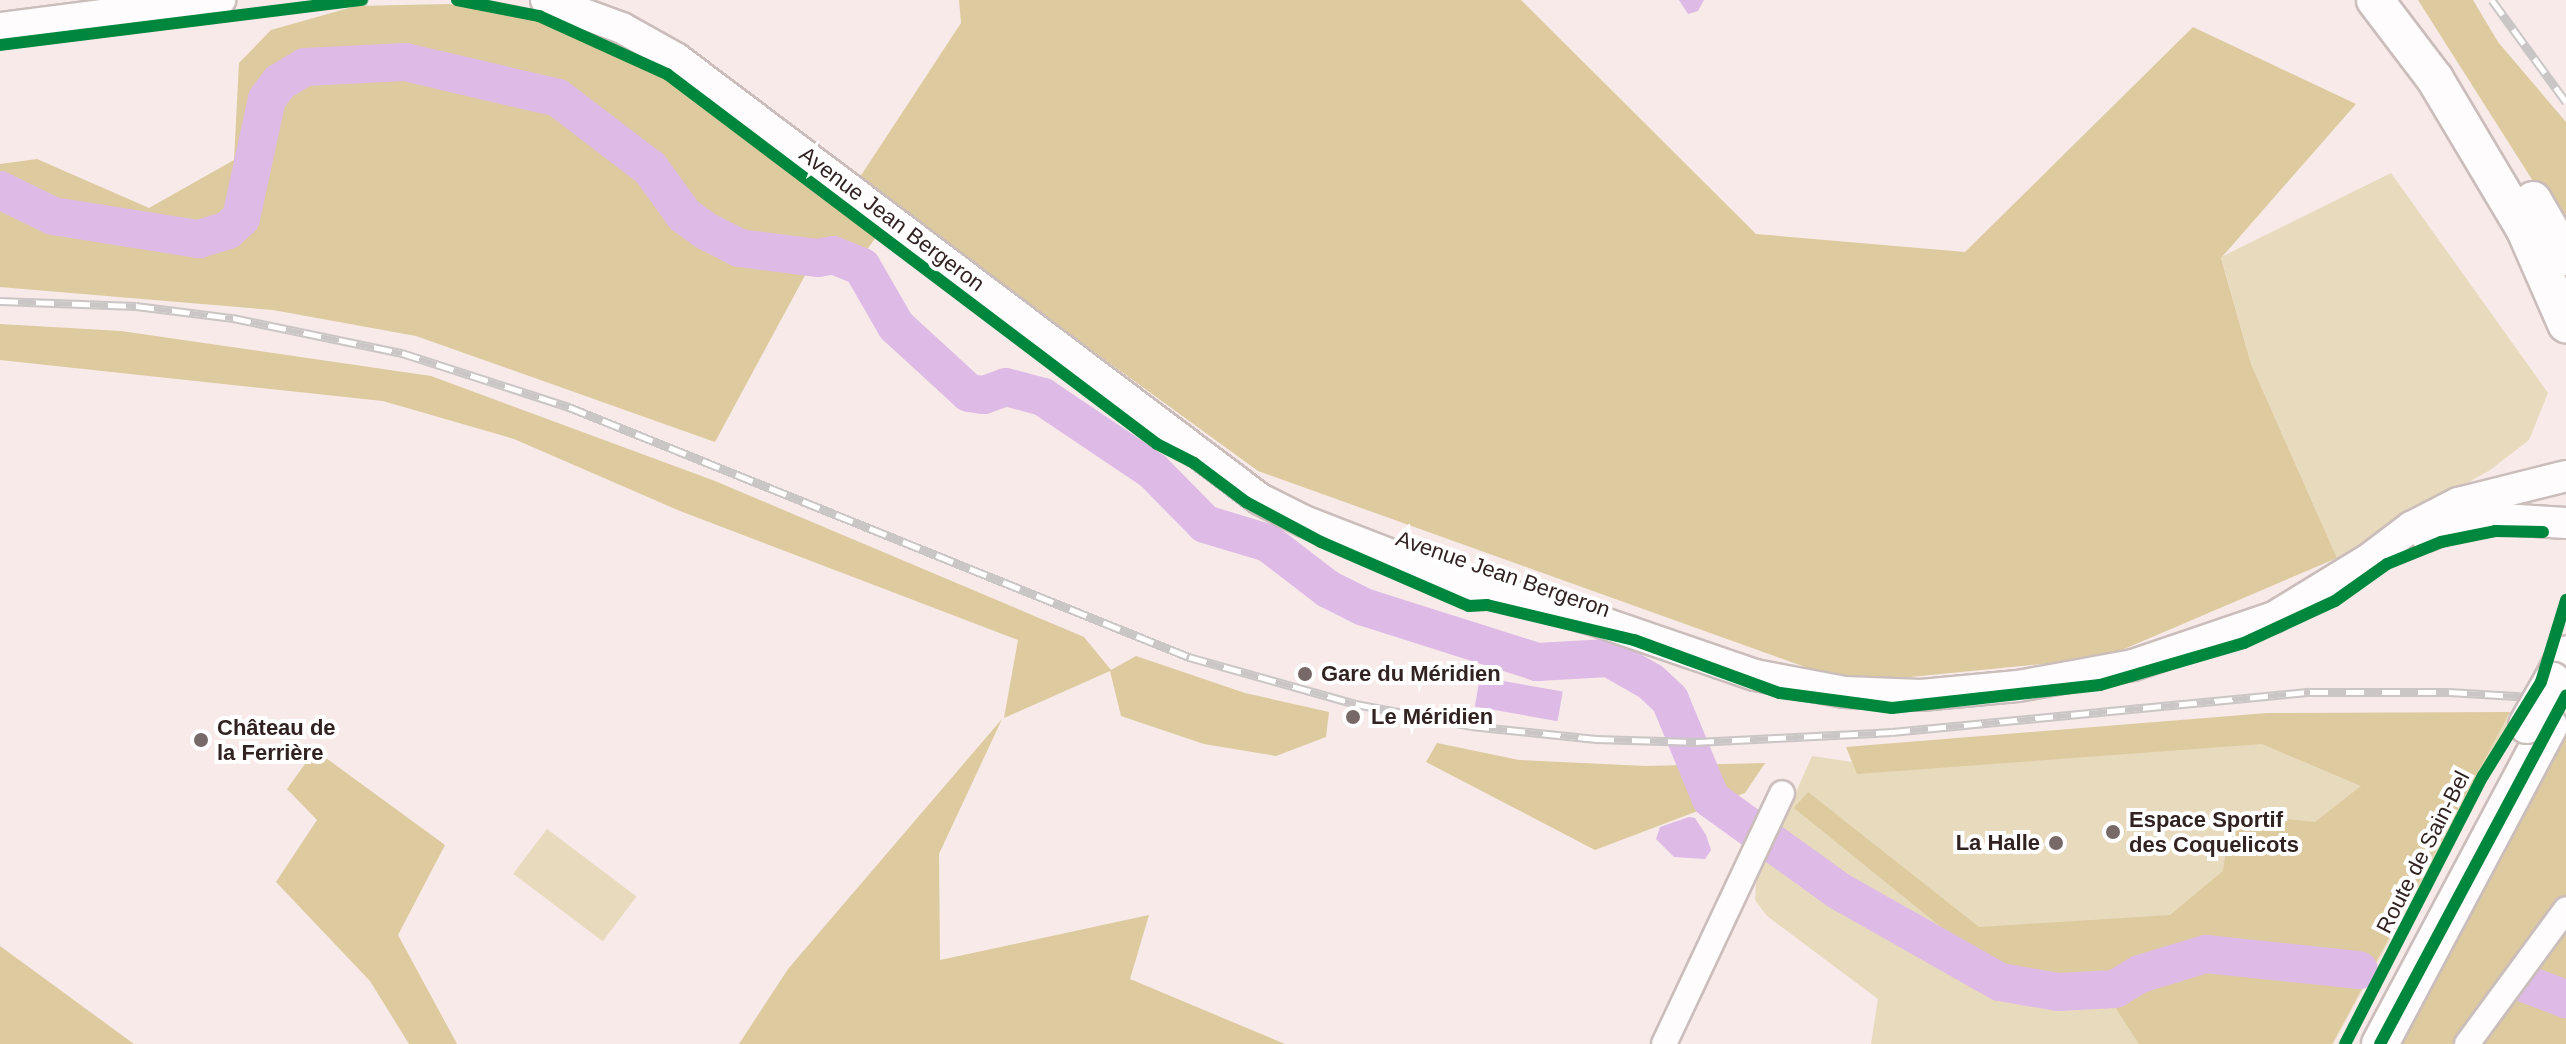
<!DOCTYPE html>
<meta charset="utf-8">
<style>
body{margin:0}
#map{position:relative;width:2566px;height:1044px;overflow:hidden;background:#f7eae8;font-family:Arial,sans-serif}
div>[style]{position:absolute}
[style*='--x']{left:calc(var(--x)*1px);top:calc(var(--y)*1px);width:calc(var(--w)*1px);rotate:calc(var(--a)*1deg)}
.green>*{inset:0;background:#e8dabd;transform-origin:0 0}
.forest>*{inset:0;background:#ddca9e}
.water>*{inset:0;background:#debae7;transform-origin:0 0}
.river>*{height:38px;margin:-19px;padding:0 19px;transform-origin:19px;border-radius:19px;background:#debae7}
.roads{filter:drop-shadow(2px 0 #cabdbb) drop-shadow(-2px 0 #cabdbb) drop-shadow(0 2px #cabdbb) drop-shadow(0 -2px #cabdbb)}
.minor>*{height:24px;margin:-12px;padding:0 12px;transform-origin:12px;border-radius:12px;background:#fefcfc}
.tertiary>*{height:30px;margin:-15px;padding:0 15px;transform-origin:15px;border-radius:15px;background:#fefcfc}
.secondary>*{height:36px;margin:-18px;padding:0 18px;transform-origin:18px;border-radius:18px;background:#fefcfc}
.rail>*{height:9px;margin-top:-4.5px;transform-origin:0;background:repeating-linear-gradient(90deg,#fff 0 18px,#cac6c6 0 36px);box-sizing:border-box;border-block:2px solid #cac6c6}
.bridges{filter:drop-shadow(2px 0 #cabdbb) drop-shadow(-2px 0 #cabdbb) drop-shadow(0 2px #cabdbb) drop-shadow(0 -2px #cabdbb)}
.secondary-bridge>*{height:36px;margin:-18px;padding:0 18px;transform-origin:18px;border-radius:18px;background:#fefcfc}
.cycleway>*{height:12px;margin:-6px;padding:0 6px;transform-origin:6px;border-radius:6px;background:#00873e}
.dots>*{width:22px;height:22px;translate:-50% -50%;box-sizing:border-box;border:4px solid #fff;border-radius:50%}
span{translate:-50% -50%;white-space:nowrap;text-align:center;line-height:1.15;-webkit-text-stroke:8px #fff;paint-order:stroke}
.street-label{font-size:22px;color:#312321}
.poi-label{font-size:22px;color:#312321;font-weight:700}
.left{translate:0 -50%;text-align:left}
.right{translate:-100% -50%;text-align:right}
</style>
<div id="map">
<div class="green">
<div style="clip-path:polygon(2391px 173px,2548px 393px,2529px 440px,2490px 470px,2337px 558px,2251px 364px,2221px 257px)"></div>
<div style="clip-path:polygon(2467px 715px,2510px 719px,2333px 1044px,1871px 1044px,1878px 999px,1767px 916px,1755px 900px,1756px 882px,1812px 756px,1859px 763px)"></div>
<div style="left:547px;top:829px;width:112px;height:56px;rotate:37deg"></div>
</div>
<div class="forest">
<div style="clip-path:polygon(959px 0,1521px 0,1756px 234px,1965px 252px,2193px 27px,2356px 104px,2221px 258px,2251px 364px,2337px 558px,2103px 658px,1850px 683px,1258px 471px,858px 180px,961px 23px)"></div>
<div style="clip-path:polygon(2418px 0,2473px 0,2498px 42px,2566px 122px,2566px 233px)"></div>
<div style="clip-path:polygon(448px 4px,551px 18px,677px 59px,890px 217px,864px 254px,822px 244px,715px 442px,416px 336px,273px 310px,0 287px,0 164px,37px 159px,149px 208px,234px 160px,239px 63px,271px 30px,356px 6px)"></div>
<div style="clip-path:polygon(0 324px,121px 331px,431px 376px,715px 481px,1084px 637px,1111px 670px,1136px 656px,1245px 693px,1329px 712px,1326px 737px,1276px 756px,1204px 744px,1121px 716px,1110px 671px,1004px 718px,1018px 640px,680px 511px,514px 439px,383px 401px,0 360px)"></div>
<div style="clip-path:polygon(2510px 712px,2332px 1044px,2139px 1044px,2113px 1004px,1988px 992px,1972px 952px,1794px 808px,1808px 792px,1979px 927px,2170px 915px,2223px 871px,2231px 813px,2315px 822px,2361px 786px,2262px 744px,1857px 774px,1846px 747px,2267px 713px)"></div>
<div style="clip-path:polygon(1002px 719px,939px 854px,940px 960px,1149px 915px,1130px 979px,1285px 1044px,739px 1044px,788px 969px)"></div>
<div style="clip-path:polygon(2566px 732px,2566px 1044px,2399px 1044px)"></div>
<div style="clip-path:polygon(1437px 743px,1519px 760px,1646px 766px,1765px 763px,1745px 793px,1595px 850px,1426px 762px)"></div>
<div style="clip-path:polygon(315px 750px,445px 845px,398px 935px,457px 1044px,409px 1044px,370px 981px,276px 882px,317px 820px,287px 789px)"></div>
<div style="clip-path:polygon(0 946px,134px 1044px,0 1044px)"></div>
</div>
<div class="water">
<div style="clip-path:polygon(1679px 0,1704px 0,1698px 11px,1688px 14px)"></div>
<div style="left:1480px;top:677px;width:84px;height:30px;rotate:10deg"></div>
<div style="clip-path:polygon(1689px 817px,1695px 818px,1706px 835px,1711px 850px,1705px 859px,1674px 857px,1656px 839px,1660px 827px)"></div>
</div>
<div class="river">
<div style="--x:0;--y:190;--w:59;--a:26.1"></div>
<div style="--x:53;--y:216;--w:148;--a:9"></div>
<div style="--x:199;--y:239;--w:30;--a:-17"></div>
<div style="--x:228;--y:230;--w:18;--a:-43"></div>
<div style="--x:241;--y:218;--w:122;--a:-77.7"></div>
<div style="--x:267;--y:99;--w:21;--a:-53"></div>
<div style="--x:280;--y:82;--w:29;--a:-31"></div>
<div style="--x:305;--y:67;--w:100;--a:-2.9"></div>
<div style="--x:405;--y:62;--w:157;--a:13.2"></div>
<div style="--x:558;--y:98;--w:116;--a:37.3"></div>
<div style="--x:650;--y:168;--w:58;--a:54.1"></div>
<div style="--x:684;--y:215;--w:27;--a:36"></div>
<div style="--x:706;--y:231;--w:37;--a:27"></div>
<div style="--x:739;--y:248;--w:80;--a:7.2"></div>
<div style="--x:818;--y:258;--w:15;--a:-11"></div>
<div style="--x:833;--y:255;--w:31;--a:22"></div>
<div style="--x:862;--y:267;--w:68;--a:60"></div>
<div style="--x:896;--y:326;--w:99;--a:42.5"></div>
<div style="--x:969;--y:393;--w:15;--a:8"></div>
<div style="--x:984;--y:395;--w:23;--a:-20"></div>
<div style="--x:1006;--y:387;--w:38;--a:15"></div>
<div style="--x:1043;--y:397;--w:133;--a:33.9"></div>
<div style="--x:1153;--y:471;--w:74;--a:45.5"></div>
<div style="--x:1205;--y:524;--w:66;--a:16.8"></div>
<div style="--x:1268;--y:543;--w:76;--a:37.5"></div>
<div style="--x:1328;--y:589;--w:40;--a:26.6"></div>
<div style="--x:1364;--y:607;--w:182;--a:17.6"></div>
<div style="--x:1537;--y:662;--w:72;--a:-3.2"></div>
<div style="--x:1609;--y:658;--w:48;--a:29.7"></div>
<div style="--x:1651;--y:682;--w:26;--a:43"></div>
<div style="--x:1670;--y:700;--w:107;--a:67.5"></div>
<div style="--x:1711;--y:799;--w:158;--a:35.7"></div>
<div style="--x:1839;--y:891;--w:185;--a:29.5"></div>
<div style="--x:2000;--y:982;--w:59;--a:9.8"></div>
<div style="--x:2058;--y:992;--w:57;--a:-3"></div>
<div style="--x:2115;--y:989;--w:29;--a:-31"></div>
<div style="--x:2140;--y:974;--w:69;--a:-16.9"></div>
<div style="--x:2206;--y:954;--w:154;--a:6"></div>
<div style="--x:2526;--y:984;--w:43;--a:20.6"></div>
</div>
<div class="roads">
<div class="minor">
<div style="--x:1664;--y:1044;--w:277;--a:-64.8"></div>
<div style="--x:2467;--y:1044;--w:167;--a:-53.7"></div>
</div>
<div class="tertiary">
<div style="--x:546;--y:0;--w:81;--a:20.2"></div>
<div style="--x:622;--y:28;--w:63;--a:29.4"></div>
<div style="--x:677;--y:59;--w:730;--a:37.04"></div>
<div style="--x:1260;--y:499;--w:49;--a:26.6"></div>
<div style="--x:1304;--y:521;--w:163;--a:21.2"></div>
<div style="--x:1456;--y:580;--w:148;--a:16.1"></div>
<div style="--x:1598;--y:621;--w:166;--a:19"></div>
<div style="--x:1755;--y:675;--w:91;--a:10.8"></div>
<div style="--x:1844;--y:692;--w:77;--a:2.2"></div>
<div style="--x:1921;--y:695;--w:97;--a:-5.3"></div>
<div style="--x:2018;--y:686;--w:117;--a:-10.3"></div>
<div style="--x:2133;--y:665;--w:149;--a:-18.8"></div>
<div style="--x:2274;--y:617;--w:111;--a:-31.4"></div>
<div style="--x:2369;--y:559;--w:53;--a:-37.3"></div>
<div style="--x:2411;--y:527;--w:53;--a:-27.1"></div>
<div style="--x:2458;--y:503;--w:111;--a:-14"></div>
<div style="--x:0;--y:28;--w:222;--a:-7.3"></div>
<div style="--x:2426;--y:536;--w:30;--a:-21"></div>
<div style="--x:2454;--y:525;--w:48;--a:-7.1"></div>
<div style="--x:2502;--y:519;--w:64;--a:3.6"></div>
</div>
<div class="secondary">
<div style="--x:2375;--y:0;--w:99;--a:52.8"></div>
<div style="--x:2435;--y:79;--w:176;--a:59.2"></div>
<div style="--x:2525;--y:230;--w:103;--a:66.4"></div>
<div style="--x:2533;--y:200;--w:66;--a:59.9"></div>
<div style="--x:2552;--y:681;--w:30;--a:-62"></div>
<div style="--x:2380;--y:1044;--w:360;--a:-62"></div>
</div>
</div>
<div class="rail">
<div style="--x:2492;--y:0;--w:126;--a:54"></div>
<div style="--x:0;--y:301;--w:136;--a:2.1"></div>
<div style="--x:136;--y:306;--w:98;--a:7.1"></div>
<div style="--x:233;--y:318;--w:173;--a:11.7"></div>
<div style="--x:402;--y:353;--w:176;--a:17.9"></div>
<div style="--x:569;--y:407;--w:669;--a:21.96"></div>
<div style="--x:1189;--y:657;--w:173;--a:15.7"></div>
<div style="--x:1356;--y:704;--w:117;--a:10.8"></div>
<div style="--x:1471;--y:726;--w:126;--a:5.9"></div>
<div style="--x:1596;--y:739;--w:100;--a:1.7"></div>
<div style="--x:1696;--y:742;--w:196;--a:-2.9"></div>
<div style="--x:1892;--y:732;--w:420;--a:-5.5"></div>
<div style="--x:2310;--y:692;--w:139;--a:0"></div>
<div style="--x:2449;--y:692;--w:117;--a:3.4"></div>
</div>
<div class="bridges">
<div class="secondary-bridge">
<div style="--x:2527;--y:725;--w:51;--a:-60.4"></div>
</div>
</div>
<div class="cycleway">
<div style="--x:457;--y:0;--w:84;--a:11"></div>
<div style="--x:539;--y:16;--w:141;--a:24.4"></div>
<div style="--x:667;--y:74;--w:614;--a:37.06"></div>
<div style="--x:1157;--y:444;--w:42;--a:27.2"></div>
<div style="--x:1194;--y:463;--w:65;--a:36.9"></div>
<div style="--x:1246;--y:502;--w:85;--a:28.1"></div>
<div style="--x:1321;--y:542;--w:161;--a:23.4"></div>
<div style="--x:1469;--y:606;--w:18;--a:-3"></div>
<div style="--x:1487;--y:605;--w:151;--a:13.4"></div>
<div style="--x:1634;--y:640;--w:155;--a:20"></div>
<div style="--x:1780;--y:693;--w:113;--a:7.6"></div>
<div style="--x:1892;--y:708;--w:209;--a:-6.3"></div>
<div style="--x:2100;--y:685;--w:150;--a:-16.3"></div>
<div style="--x:2244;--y:643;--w:100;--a:-24.8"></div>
<div style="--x:2335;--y:601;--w:64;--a:-35.4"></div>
<div style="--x:2387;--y:564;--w:58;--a:-22.2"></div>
<div style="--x:2441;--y:542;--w:55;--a:-11.5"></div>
<div style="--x:2495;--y:531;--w:48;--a:1.2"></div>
<div style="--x:0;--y:45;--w:365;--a:-7.1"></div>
<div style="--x:2345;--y:1044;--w:301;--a:-62.8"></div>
<div style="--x:2483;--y:776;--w:110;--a:-58.3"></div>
<div style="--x:2541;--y:682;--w:86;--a:-73"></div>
<div style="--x:2380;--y:1044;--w:395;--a:-61.9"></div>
</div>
<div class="dots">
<div style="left:1305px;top:674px;background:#766967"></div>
<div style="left:1353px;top:717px;background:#766967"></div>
<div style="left:201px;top:740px;background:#766967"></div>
<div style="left:2113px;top:832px;background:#766967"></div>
<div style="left:2056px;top:843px;background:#766967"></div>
</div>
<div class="street-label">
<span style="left:892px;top:219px;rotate:37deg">Avenue Jean Bergeron</span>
<span style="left:1503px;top:574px;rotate:19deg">Avenue Jean Bergeron</span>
<span style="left:2423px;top:852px;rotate:-63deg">Route de Sain-Bel</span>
</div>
<div class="poi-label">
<span class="left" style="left:1321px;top:674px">Gare du Méridien</span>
<span class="left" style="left:1371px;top:717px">Le Méridien</span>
<span class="left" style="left:217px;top:740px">Château de<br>la Ferrière</span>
<span class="left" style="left:2129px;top:832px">Espace Sportif<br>des Coquelicots</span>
<span class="right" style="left:2040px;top:843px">La Halle</span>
</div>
</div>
